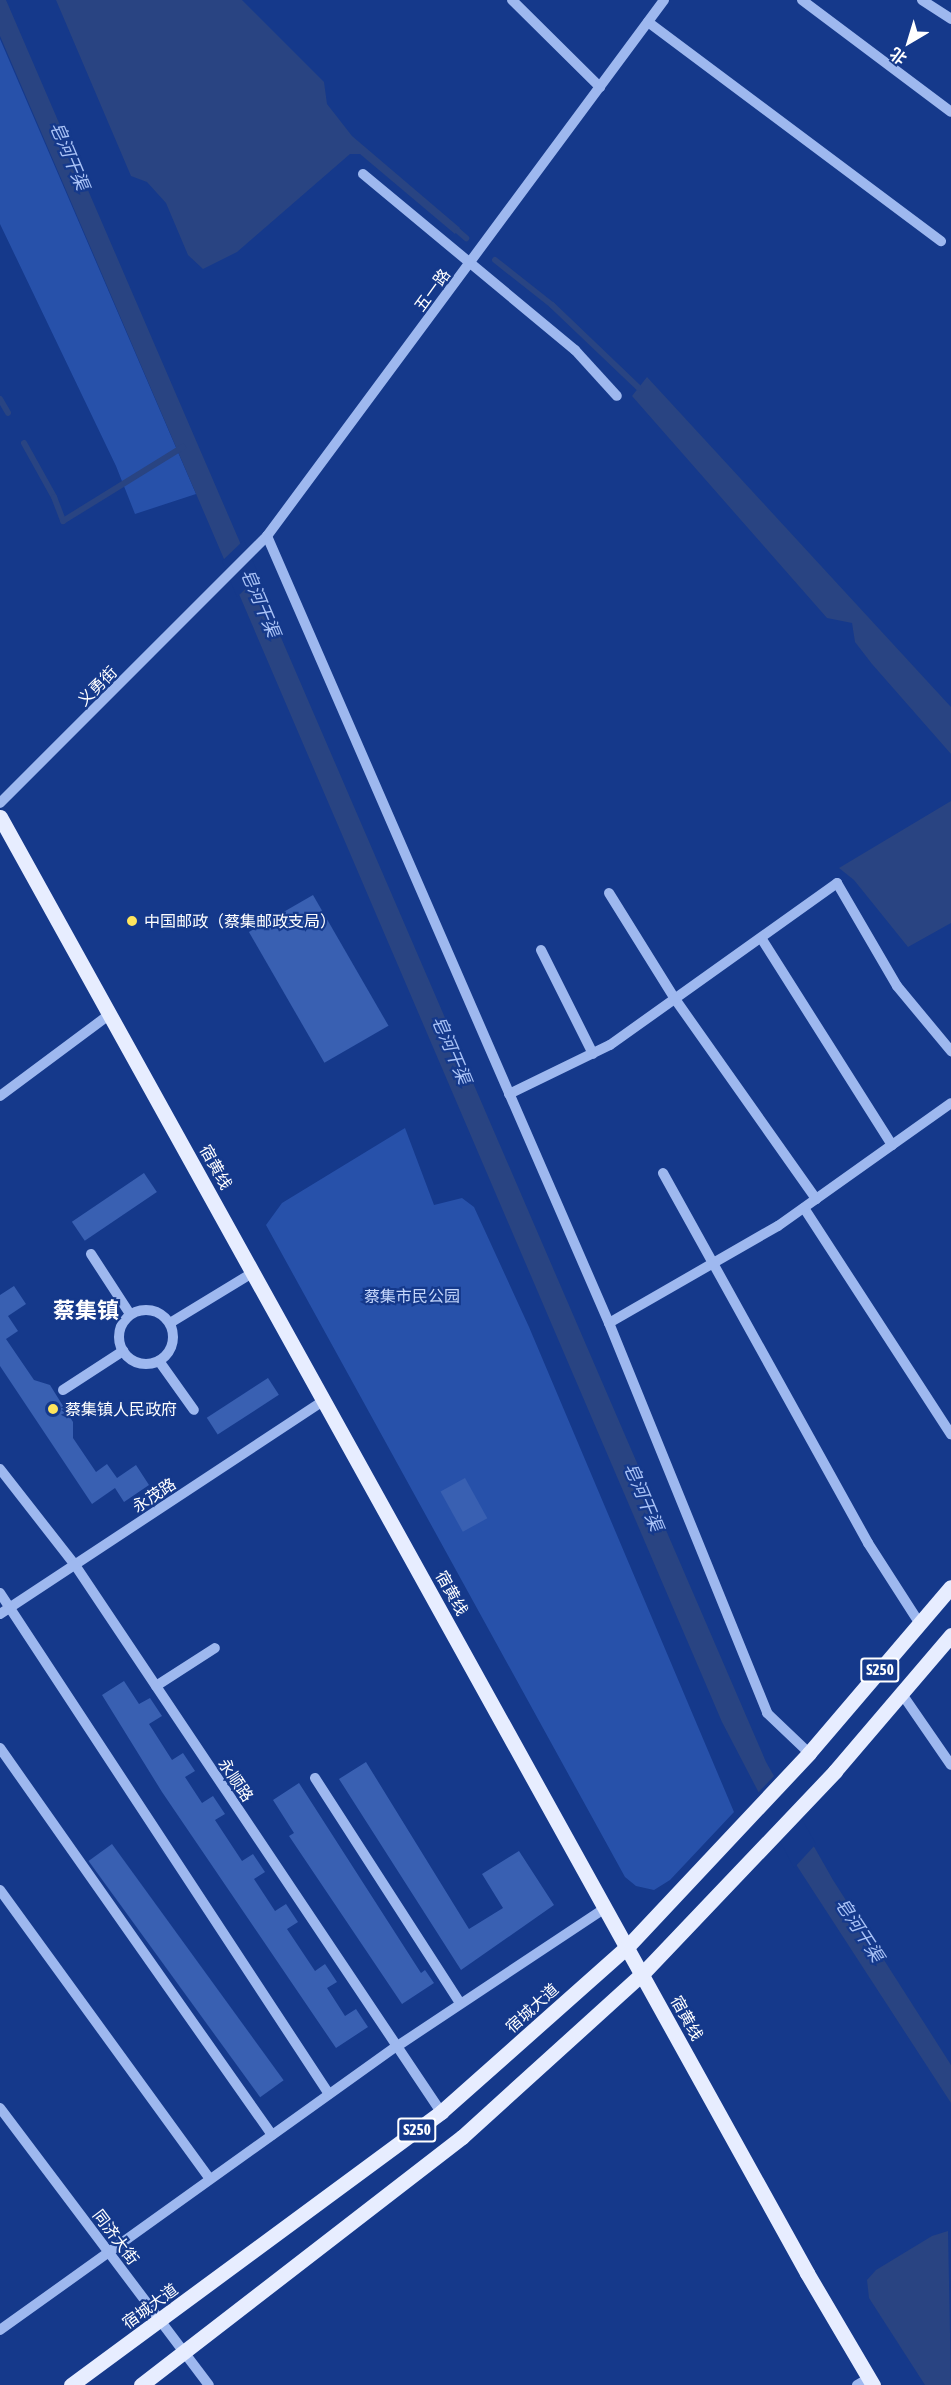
<!DOCTYPE html>
<meta charset="utf-8">
<style>
body{margin:0}
#map{position:relative;width:951px;height:2385px;overflow:hidden;background:#15398b;font-family:"Asap Condensed","Noto Sans SC",sans-serif}
div>[style]{position:absolute}
[style*='--x']{left:calc(var(--x)*1px);top:calc(var(--y)*1px);width:calc(var(--w)*1px);rotate:calc(var(--a)*1deg)}
.green>*{inset:0;background:#2751aa}
.water>*{inset:0;background:#294482}
.pier>*{inset:0;background:#15398b}
.stream>*{height:6px;margin:-3px;padding:0 3px;transform-origin:3px;border-radius:3px;background:#294482}
.building>*{inset:0;background:#3960b2;transform-origin:0 0}
.minor>*{height:10px;margin:-5px;padding:0 5px;transform-origin:5px;border-radius:5px;background:#9eb8ef}
.minor>.ring{margin:-5px;padding:0;box-sizing:content-box;background:none;border:10px solid #9eb8ef;border-radius:50%}
.major>*{height:15px;margin:-7.5px;padding:0 7.5px;transform-origin:7.5px;border-radius:7.5px;background:#e7edff}
.dots>*{width:16px;height:16px;translate:-50% -50%;box-sizing:border-box;border:3px solid #15398b;border-radius:50%}
span{translate:-50% -50%;white-space:nowrap;text-align:center;line-height:1.15;-webkit-text-stroke:4.5px #15398b;paint-order:stroke}
.shield-label span{padding:2px 4px;background:#15398b;border:2px solid;border-radius:4px;-webkit-text-stroke-width:0}
.shield-label{font-size:15px;color:#fff;font-weight:700}
.street-label{font-size:16px;color:#fff}
.poi-label{font-size:16px;color:#fff}
.left{translate:0 -50%;text-align:left}
.park-label{font-size:16px;color:#c4d6fb}
.water-label{font-size:18px;color:#aac3f7;font-style:italic}
.district-label{font-size:22px;color:#fff;font-weight:700}
.north{position:absolute;left:879px;top:12px;width:60px;height:60px;-webkit-text-stroke:4px #15398b;paint-order:stroke;rotate:218deg;font-size:16px;font-weight:700;line-height:24px;text-align:center;color:#fff}
.north::after{content:'';display:block;margin:auto;width:21px;height:27px;background:#fff;clip-path:polygon(50% 0,100% 100%,50% 72%,0 100%)}
</style>
<div id="map">
<div class="green">
<div style="clip-path:polygon(0 39px,196px 494px,135px 514px,116px 466px,0 224px)"></div>
<div style="clip-path:polygon(405px 1128px,434px 1205px,462px 1198px,474px 1207px,529px 1327px,734px 1812px,670px 1880px,654px 1890px,636px 1886px,625px 1877px,266px 1225px,282px 1203px)"></div>
</div>
<div class="water">
<div style="clip-path:polygon(0 0,6px 0,766px 1762px,833px 1880px,951px 2065px,951px 2103px,797px 1866px,722px 1722px,0 36px)"></div>
<div style="clip-path:polygon(56px 0,242px 0,324px 82px,327px 104px,352px 136px,460px 228px,455px 234px,360px 154px,350px 154px,237px 252px,203px 269px,188px 255px,166px 203px,147px 182px,131px 176px)"></div>
<div style="clip-path:polygon(647px 377px,951px 707px,951px 754px,872px 664px,855px 642px,852px 623px,827px 618px,632px 396px)"></div>
<div style="clip-path:polygon(951px 801px,951px 923px,908px 947px,854px 880px,839px 868px)"></div>
<div style="clip-path:polygon(948px 2231px,951px 2385px,925px 2385px,869px 2298px,867px 2280px,876px 2270px,932px 2236px)"></div>
</div>
<div class="pier">
<div style="clip-path:polygon(244px 540px,259px 576px,237px 597px,222px 561px)"></div>
<div style="clip-path:polygon(776px 1774px,816px 1844px,794px 1868px,756px 1795px)"></div>
</div>
<div class="stream">
<div style="--x:458;--y:231;--w:11;--a:41"></div>
<div style="--x:495;--y:260;--w:73;--a:38.3"></div>
<div style="--x:552;--y:305;--w:120;--a:43.7"></div>
<div style="--x:0;--y:399;--w:16;--a:60"></div>
<div style="--x:24;--y:443;--w:62;--a:60.9"></div>
<div style="--x:54;--y:497;--w:26;--a:69"></div>
<div style="--x:63;--y:521;--w:141;--a:-31.7"></div>
</div>
<div class="building">
<div style="left:313px;top:895px;width:151px;height:74px;rotate:60deg"></div>
<div style="left:144px;top:1173px;width:23px;height:87px;rotate:56deg"></div>
<div style="clip-path:polygon(14px 1286px,26px 1304px,8px 1316px,18px 1331px,6px 1339px,34px 1380px,50px 1385px,73px 1422px,73px 1438px,96px 1472px,107px 1464px,117px 1478px,136px 1465px,149px 1485px,124px 1502px,115px 1488px,92px 1504px,0 1366px,0 1295px)"></div>
<div style="left:268px;top:1378px;width:20px;height:73px;rotate:57deg"></div>
<div style="left:465px;top:1478px;width:46px;height:28px;rotate:61deg"></div>
<div style="clip-path:polygon(124px 1681px,139px 1704px,150px 1698px,162px 1716px,149px 1724px,172px 1760px,183px 1753px,195px 1771px,185px 1777px,202px 1803px,213px 1796px,225px 1814px,215px 1820px,242px 1861px,253px 1854px,265px 1872px,254px 1879px,275px 1911px,286px 1904px,298px 1922px,287px 1929px,315px 1971px,325px 1964px,337px 1982px,327px 1988px,345px 2016px,356px 2009px,368px 2027px,336px 2048px,162px 1792px,102px 1695px)"></div>
<div style="clip-path:polygon(366px 1762px,469px 1929px,503px 1908px,482px 1874px,519px 1851px,554px 1905px,461px 1970px,339px 1779px)"></div>
<div style="clip-path:polygon(299px 1783px,421px 1973px,425px 1970px,434px 1983px,402px 2004px,289px 1836px,294px 1833px,273px 1800px)"></div>
<div style="left:112px;top:1844px;width:292px;height:29px;rotate:54deg"></div>
</div>
<div class="minor">
<div style="--x:512;--y:0;--w:124;--a:44.7"></div>
<div style="--x:802;--y:0;--w:186;--a:36.9"></div>
<div style="--x:922;--y:0;--w:35;--a:33"></div>
<div style="--x:648;--y:22;--w:366;--a:36.8"></div>
<div style="--x:363;--y:174;--w:276;--a:39.7"></div>
<div style="--x:575;--y:350;--w:62;--a:47.6"></div>
<div style="--x:267;--y:536;--w:858;--a:66.51"></div>
<div style="--x:609;--y:1323;--w:421;--a:67.9"></div>
<div style="--x:767;--y:1713;--w:58;--a:43.6"></div>
<div style="--x:0;--y:803;--w:378;--a:-45"></div>
<div style="--x:267;--y:536;--w:667;--a:-53.47"></div>
<div style="--x:609;--y:893;--w:125;--a:58.1"></div>
<div style="--x:675;--y:999;--w:245;--a:54.8"></div>
<div style="--x:541;--y:950;--w:116;--a:63.4"></div>
<div style="--x:509;--y:1094;--w:112;--a:-25.9"></div>
<div style="--x:610;--y:1045;--w:279;--a:-35.5"></div>
<div style="--x:837;--y:883;--w:119;--a:59.8"></div>
<div style="--x:897;--y:986;--w:85;--a:50.3"></div>
<div style="--x:0;--y:1096;--w:137;--a:-36.7"></div>
<div style="--x:892;--y:1145;--w:72;--a:-35.4"></div>
<div style="--x:663;--y:1173;--w:423;--a:61"></div>
<div style="--x:868;--y:1543;--w:96;--a:57.3"></div>
<div style="--x:804;--y:1208;--w:270;--a:57"></div>
<div style="--x:91;--y:1254;--w:72;--a:57"></div>
<div class="ring" style="left:119px;top:1310px;width:44px;height:44px"></div>
<div style="--x:170;--y:1323;--w:98;--a:-31.3"></div>
<div style="--x:609;--y:1323;--w:195;--a:-29.9"></div>
<div style="--x:778;--y:1226;--w:140;--a:-35.4"></div>
<div style="--x:892;--y:1145;--w:245;--a:-122.3"></div>
<div style="--x:159;--y:1361;--w:60;--a:54.5"></div>
<div style="--x:63;--y:1390;--w:72;--a:-33"></div>
<div style="--x:0;--y:1469;--w:122;--a:52"></div>
<div style="--x:75;--y:1565;--w:658;--a:56.21"></div>
<div style="--x:0;--y:1593;--w:599;--a:56.71"></div>
<div style="--x:0;--y:1614;--w:389;--a:-33.4"></div>
<div style="--x:156;--y:1686;--w:70;--a:-32.8"></div>
<div style="--x:902;--y:1694;--w:86;--a:55.4"></div>
<div style="--x:0;--y:1748;--w:473;--a:54.9"></div>
<div style="--x:315;--y:1778;--w:268;--a:57.2"></div>
<div style="--x:0;--y:1890;--w:357;--a:54"></div>
<div style="--x:0;--y:2108;--w:347;--a:53"></div>
<div style="--x:0;--y:2330;--w:487;--a:-35.6"></div>
<div style="--x:396;--y:2047;--w:251;--a:-33.6"></div>
<div style="--x:857;--y:2385;--w:14;--a:-30"></div>
</div>
<div class="major">
<div style="--x:0;--y:817;--w:1665;--a:61"></div>
<div style="--x:807;--y:2273;--w:130;--a:59.5"></div>
<div style="--x:71;--y:2385;--w:460;--a:-36.4"></div>
<div style="--x:441;--y:2112;--w:249;--a:-41.6"></div>
<div style="--x:627;--y:1947;--w:266;--a:-46.8"></div>
<div style="--x:809;--y:1753;--w:218;--a:-49.5"></div>
<div style="--x:141;--y:2385;--w:406;--a:-37.7"></div>
<div style="--x:462;--y:2137;--w:243;--a:-42.2"></div>
<div style="--x:642;--y:1974;--w:280;--a:-46.4"></div>
<div style="--x:835;--y:1771;--w:179;--a:-49.5"></div>
</div>
<div class="dots">
<div style="left:132px;top:921px;background:#ffe55d"></div>
<div style="left:53px;top:1409px;background:#ffe55d"></div>
</div>
<div class="shield-label">
<span style="left:880px;top:1670px">S250</span>
<span style="left:417px;top:2130px">S250</span>
</div>
<div class="street-label">
<span style="left:432px;top:290px;rotate:-54deg">五一路</span>
<span style="left:97px;top:686px;rotate:-45deg">义勇街</span>
<span style="left:216px;top:1167px;rotate:61deg">宿黄线</span>
<span style="left:154px;top:1495px;rotate:-33deg">永茂路</span>
<span style="left:452px;top:1593px;rotate:61deg">宿黄线</span>
<span style="left:236px;top:1780px;rotate:56deg">永顺路</span>
<span style="left:532px;top:2008px;rotate:-42deg">宿城大道</span>
<span style="left:687px;top:2018px;rotate:61deg">宿黄线</span>
<span style="left:116px;top:2237px;rotate:53deg">同济大街</span>
<span style="left:150px;top:2306px;rotate:-36deg">宿城大道</span>
</div>
<div class="poi-label">
<span class="left" style="left:144px;top:921px">中国邮政（蔡集邮政支局）</span>
<span class="left" style="left:65px;top:1409px">蔡集镇人民政府</span>
</div>
<div class="park-label">
<span style="left:412px;top:1296px">蔡集市民公园</span>
</div>
<div class="water-label">
<span style="left:69px;top:156px;rotate:67deg">皂河干渠</span>
<span style="left:260px;top:603px;rotate:67deg">皂河干渠</span>
<span style="left:451px;top:1050px;rotate:67deg">皂河干渠</span>
<span style="left:643px;top:1497px;rotate:67deg">皂河干渠</span>
<span style="left:859px;top:1930px;rotate:57deg">皂河干渠</span>
</div>
<div class="district-label">
<span style="left:86px;top:1311px">蔡集镇</span>
</div>
<div class="north">北</div>
</div>
